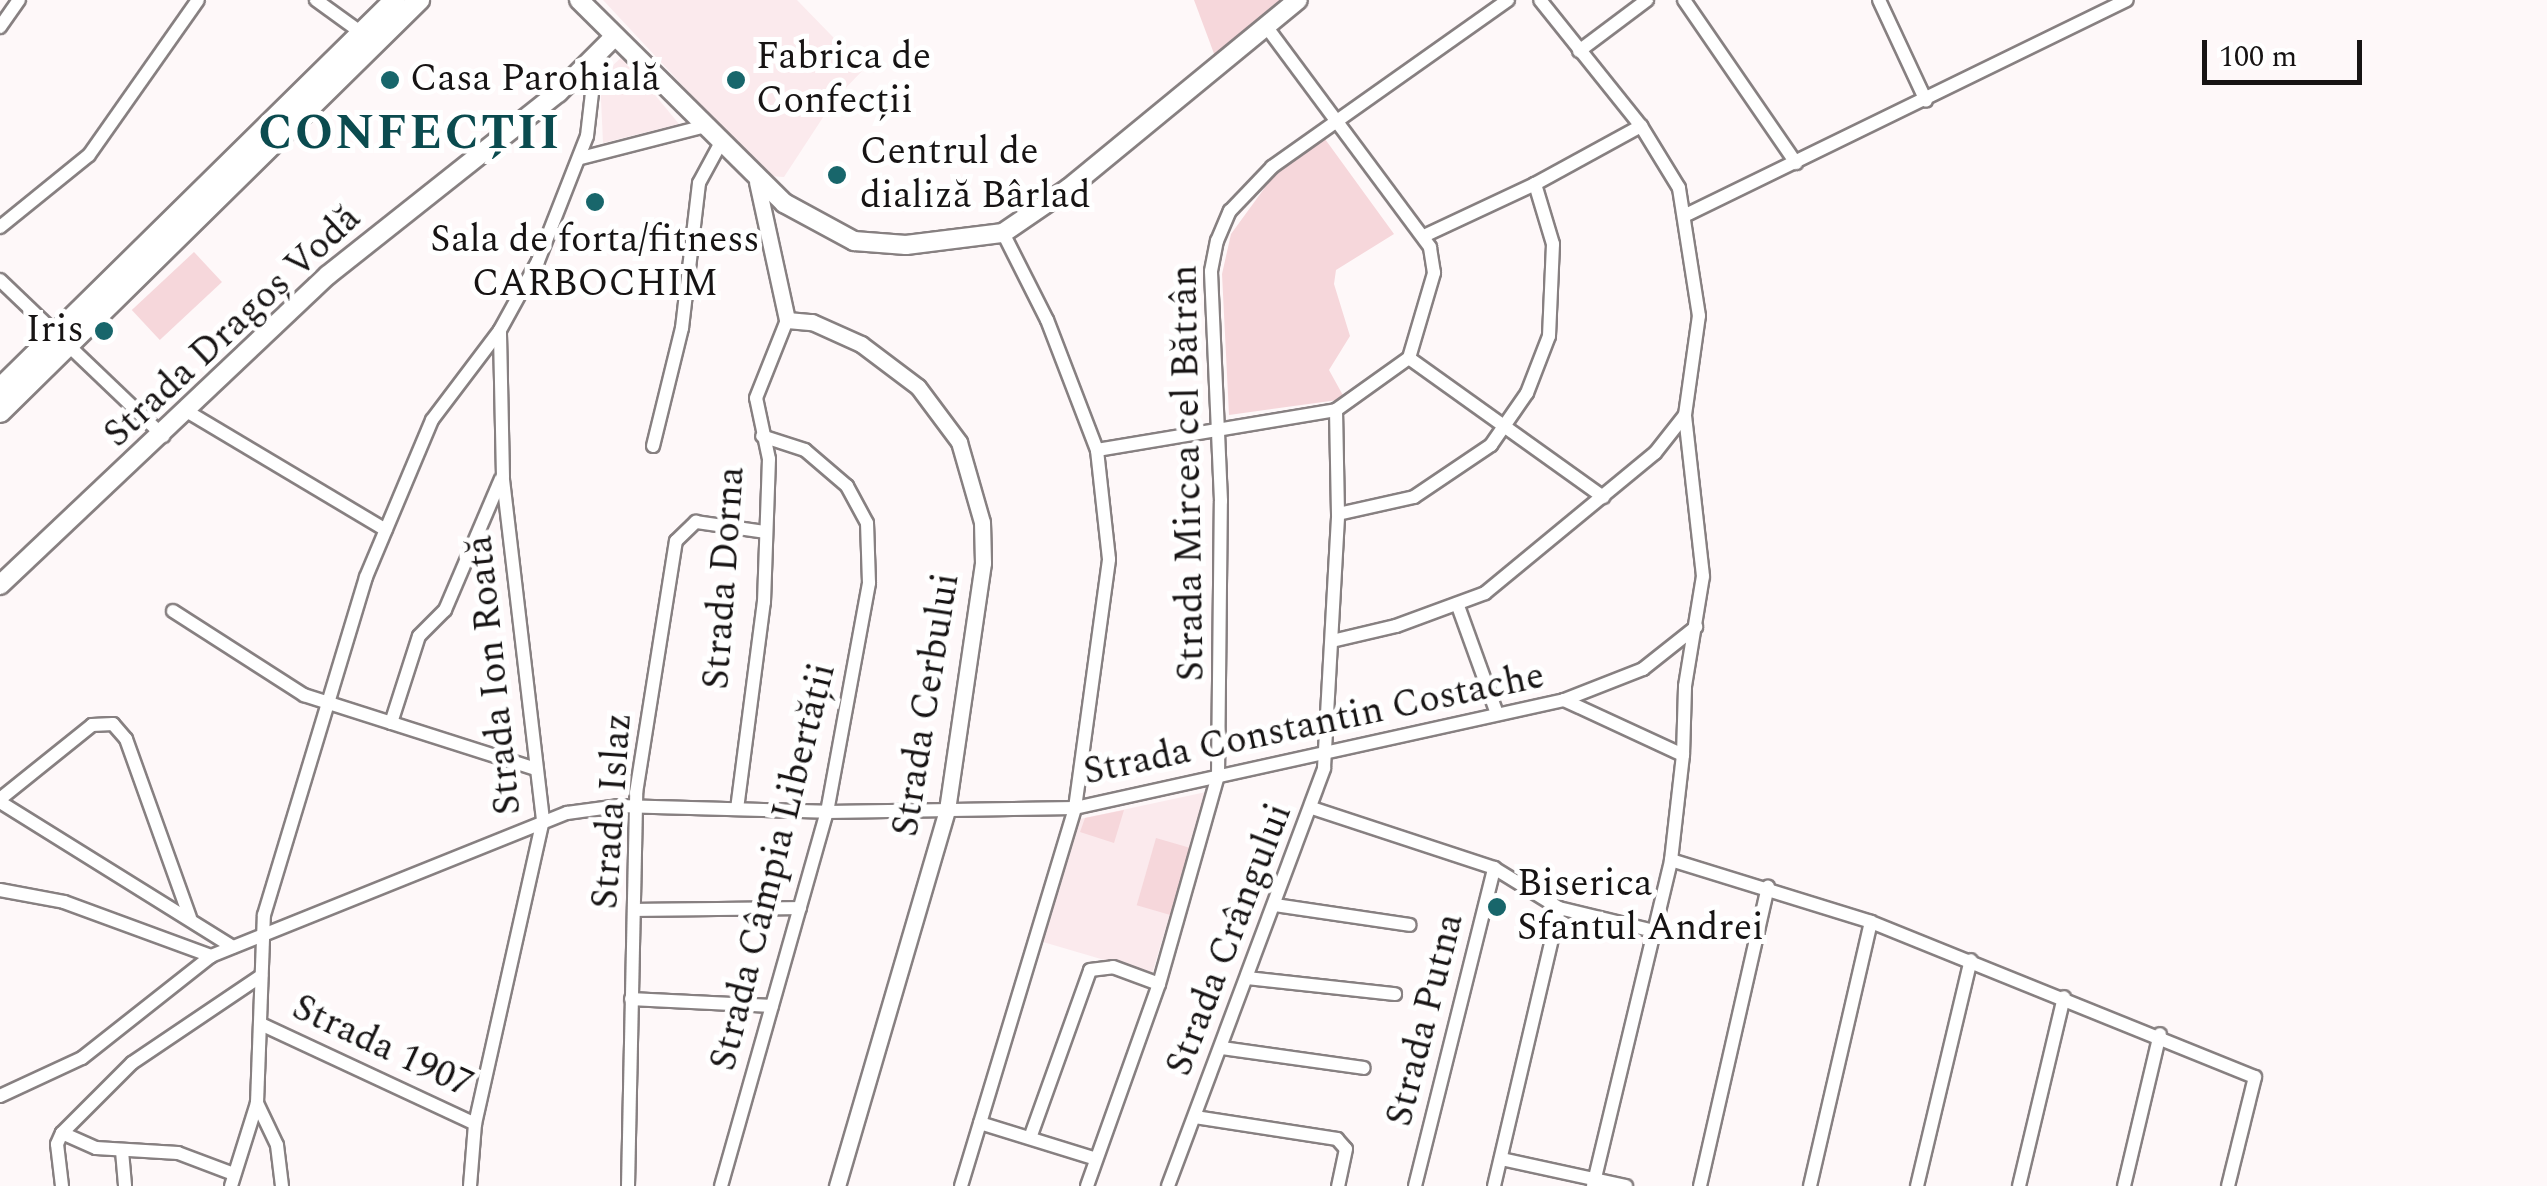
<!DOCTYPE html>
<meta charset="utf-8">
<style>
body{margin:0}
#map{position:relative;width:2547px;height:1186px;overflow:hidden;background:#fef8f9;font-family:Spectral,serif}
div>[style]{position:absolute}
[style*='--x']{left:calc(var(--x)*1px);top:calc(var(--y)*1px);width:calc(var(--w)*1px);rotate:calc(var(--a)*1deg)}
.built>*{inset:0;background:#fbeaed}
.green>*{inset:0;background:#f6d7db;transform-origin:0 0}
.roads{filter:drop-shadow(2px 0 #878081) drop-shadow(-2px 0 #878081) drop-shadow(0 2px #878081) drop-shadow(0 -2px #878081)}
.minor>*{height:12px;margin:-6px;padding:0 6px;transform-origin:6px;border-radius:6px;background:#fff}
.tertiary>*{height:15px;margin:-7.5px;padding:0 7.5px;transform-origin:7.5px;border-radius:7.5px;background:#fff}
.secondary>*{height:18px;margin:-9px;padding:0 9px;transform-origin:9px;border-radius:9px;background:#fff}
.primary>*{height:20px;margin:-10px;padding:0 10px;transform-origin:10px;border-radius:10px;background:#fff}
.dots>*{width:28px;height:28px;translate:-50% -50%;box-sizing:border-box;border:5px solid #fff;border-radius:50%}
span{translate:-50% -50%;white-space:nowrap;text-align:center;line-height:1.15;-webkit-text-stroke:10px #fff;paint-order:stroke}
.poi-label{font-size:38px;color:#171414}
.left{translate:0 -50%;text-align:left}
.right{translate:-100% -50%;text-align:right}
.street-label{font-size:38px;color:#171414}
.district-label{font-size:48px;color:#0b4b4f;font-weight:700;letter-spacing:2.5px}
.scale{position:absolute;left:2202px;top:40px;width:160px;height:45px;box-sizing:border-box;border:5px solid #171414;border-top:0;padding-left:12px;font-size:30px;line-height:35px;white-space:nowrap;color:#171414;-webkit-text-stroke:8px #fff;paint-order:stroke}
</style>
<div id="map">
<div class="built">
<div style="clip-path:polygon(603px 0,797px 0,864px 69px,835px 99px,784px 177px,767px 176px)"></div>
<div style="clip-path:polygon(623px 56px,679px 124px,603px 143px,600px 77px)"></div>
<div style="clip-path:polygon(1206px 792px,1152px 974px,1043px 942px,1080px 819px)"></div>
</div>
<div class="green">
<div style="clip-path:polygon(1194px 0,1293px 0,1216px 59px)"></div>
<div style="clip-path:polygon(1325px 139px,1394px 234px,1336px 270px,1334px 284px,1350px 336px,1329px 370px,1345px 399px,1229px 415px,1222px 274px,1231px 234px,1274px 175px)"></div>
<div style="left:194px;top:252px;width:41px;height:85px;rotate:47deg"></div>
<div style="clip-path:polygon(1124px 810px,1114px 843px,1080px 832px,1085px 818px)"></div>
<div style="left:1156px;top:838px;width:35px;height:70px;rotate:16deg"></div>
</div>
<div class="roads">
<div class="minor">
<div style="--x:316;--y:0;--w:62;--a:35.8"></div>
<div style="--x:1684;--y:0;--w:198;--a:55.5"></div>
<div style="--x:1879;--y:0;--w:111;--a:65"></div>
<div style="--x:0;--y:27;--w:33;--a:-55"></div>
<div style="--x:1579;--y:51;--w:85;--a:-36.9"></div>
<div style="--x:581;--y:158;--w:125;--a:-14.4"></div>
<div style="--x:1535;--y:184;--w:121;--a:-28.7"></div>
<div style="--x:1688;--y:214;--w:488;--a:-26"></div>
<div style="--x:0;--y:227;--w:114;--a:-39"></div>
<div style="--x:89;--y:155;--w:189;--a:-54.9"></div>
<div style="--x:0;--y:280;--w:226;--a:43.7"></div>
<div style="--x:1409;--y:358;--w:239;--a:35.6"></div>
<div style="--x:188;--y:412;--w:230;--a:30.8"></div>
<div style="--x:653;--y:446;--w:122;--a:-76.2"></div>
<div style="--x:682;--y:328;--w:146;--a:-83.3"></div>
<div style="--x:699;--y:183;--w:42;--a:-61.6"></div>
<div style="--x:1097;--y:450;--w:242;--a:-9.5"></div>
<div style="--x:1336;--y:410;--w:90;--a:-35.5"></div>
<div style="--x:1409;--y:358;--w:89;--a:-73.6"></div>
<div style="--x:1434;--y:273;--w:26;--a:-99"></div>
<div style="--x:1430;--y:247;--w:275;--a:-126.6"></div>
<div style="--x:1338;--y:514;--w:78;--a:-12.6"></div>
<div style="--x:1414;--y:497;--w:93;--a:-34"></div>
<div style="--x:1491;--y:445;--w:63;--a:-55.3"></div>
<div style="--x:1527;--y:393;--w:61;--a:-68.9"></div>
<div style="--x:1549;--y:336;--w:92;--a:-87.5"></div>
<div style="--x:1553;--y:244;--w:63;--a:-106.7"></div>
<div style="--x:1535;--y:184;--w:123;--a:154.9"></div>
<div style="--x:1458;--y:606;--w:112;--a:70.1"></div>
<div style="--x:173;--y:611;--w:156;--a:32.7"></div>
<div style="--x:304;--y:695;--w:244;--a:17.7"></div>
<div style="--x:1332;--y:641;--w:66;--a:-13.2"></div>
<div style="--x:1396;--y:626;--w:95;--a:-20.3"></div>
<div style="--x:1485;--y:593;--w:220;--a:-39.5"></div>
<div style="--x:1655;--y:453;--w:48;--a:-51.7"></div>
<div style="--x:1685;--y:415;--w:100;--a:-82"></div>
<div style="--x:1699;--y:316;--w:130;--a:-98.9"></div>
<div style="--x:1679;--y:188;--w:73;--a:-121.5"></div>
<div style="--x:1641;--y:126;--w:161;--a:-128.7"></div>
<div style="--x:1564;--y:700;--w:85;--a:-21.4"></div>
<div style="--x:1643;--y:669;--w:68;--a:-38.4"></div>
<div style="--x:391;--y:723;--w:91;--a:-72.2"></div>
<div style="--x:419;--y:636;--w:37;--a:-45"></div>
<div style="--x:445;--y:610;--w:142;--a:-66.9"></div>
<div style="--x:1683;--y:755;--w:69;--a:-88.3"></div>
<div style="--x:1685;--y:686;--w:111;--a:-80.7"></div>
<div style="--x:1703;--y:576;--w:162;--a:-96.4"></div>
<div style="--x:0;--y:799;--w:118;--a:-38.8"></div>
<div style="--x:92;--y:725;--w:21;--a:-3"></div>
<div style="--x:113;--y:724;--w:20;--a:49"></div>
<div style="--x:126;--y:739;--w:190;--a:70.3"></div>
<div style="--x:0;--y:802;--w:274;--a:31.9"></div>
<div style="--x:1312;--y:808;--w:192;--a:18.2"></div>
<div style="--x:1494;--y:868;--w:76;--a:31.6"></div>
<div style="--x:1559;--y:908;--w:98;--a:13.6"></div>
<div style="--x:737;--y:809;--w:209;--a:-82.6"></div>
<div style="--x:764;--y:602;--w:143;--a:-88"></div>
<div style="--x:769;--y:459;--w:62;--a:-102"></div>
<div style="--x:756;--y:398;--w:84;--a:-68.3"></div>
<div style="--x:0;--y:890;--w:65;--a:10.6"></div>
<div style="--x:64;--y:902;--w:157;--a:20.2"></div>
<div style="--x:1275;--y:905;--w:136;--a:8.4"></div>
<div style="--x:635;--y:910;--w:165;--a:-0.7"></div>
<div style="--x:1247;--y:978;--w:149;--a:6.2"></div>
<div style="--x:631;--y:999;--w:141;--a:2.8"></div>
<div style="--x:263;--y:1025;--w:234;--a:25"></div>
<div style="--x:1222;--y:1048;--w:143;--a:8"></div>
<div style="--x:0;--y:1096;--w:90;--a:-24.9"></div>
<div style="--x:82;--y:1058;--w:164;--a:-38.3"></div>
<div style="--x:211;--y:956;--w:384;--a:-21.9"></div>
<div style="--x:567;--y:813;--w:51;--a:-7.8"></div>
<div style="--x:618;--y:806;--w:209;--a:1.6"></div>
<div style="--x:827;--y:812;--w:248;--a:-0.9"></div>
<div style="--x:1075;--y:808;--w:501;--a:-12.45"></div>
<div style="--x:1564;--y:700;--w:131;--a:24.8"></div>
<div style="--x:1683;--y:755;--w:106;--a:96.5"></div>
<div style="--x:1671;--y:860;--w:209;--a:17.2"></div>
<div style="--x:1871;--y:922;--w:414;--a:22"></div>
<div style="--x:2255;--y:1077;--w:112;--a:103.9"></div>
<div style="--x:1195;--y:1117;--w:144;--a:8.8"></div>
<div style="--x:1337;--y:1139;--w:13;--a:48"></div>
<div style="--x:1346;--y:1149;--w:38;--a:102"></div>
<div style="--x:980;--y:1123;--w:121;--a:17.2"></div>
<div style="--x:62;--y:1133;--w:37;--a:24"></div>
<div style="--x:96;--y:1148;--w:82;--a:3.5"></div>
<div style="--x:178;--y:1153;--w:57;--a:20.7"></div>
<div style="--x:1030;--y:1138;--w:178;--a:-70.3"></div>
<div style="--x:1090;--y:970;--w:23;--a:-7"></div>
<div style="--x:1113;--y:967;--w:49;--a:20.3"></div>
<div style="--x:122;--y:1151;--w:35;--a:85"></div>
<div style="--x:1501;--y:1159;--w:128;--a:12.2"></div>
<div style="--x:62;--y:1186;--w:42;--a:-96.8"></div>
<div style="--x:57;--y:1144;--w:12;--a:-66"></div>
<div style="--x:62;--y:1133;--w:99;--a:-45"></div>
<div style="--x:132;--y:1063;--w:156;--a:-34"></div>
<div style="--x:231;--y:1186;--w:87;--a:-72.6"></div>
<div style="--x:282;--y:1186;--w:41;--a:-97"></div>
<div style="--x:277;--y:1145;--w:47;--a:-115.5"></div>
<div style="--x:257;--y:1103;--w:188;--a:-87.9"></div>
<div style="--x:264;--y:915;--w:353;--a:-73.2"></div>
<div style="--x:366;--y:577;--w:170;--a:-67.2"></div>
<div style="--x:432;--y:420;--w:113;--a:-52.9"></div>
<div style="--x:500;--y:330;--w:79;--a:-61.2"></div>
<div style="--x:538;--y:261;--w:134;--a:-68.6"></div>
<div style="--x:587;--y:136;--w:79;--a:-83.4"></div>
<div style="--x:470;--y:1186;--w:62;--a:-85.4"></div>
<div style="--x:475;--y:1124;--w:312;--a:-77.4"></div>
<div style="--x:543;--y:820;--w:345;--a:-96.7"></div>
<div style="--x:503;--y:477;--w:147;--a:-91.2"></div>
<div style="--x:628;--y:1186;--w:393;--a:-88.8"></div>
<div style="--x:636;--y:793;--w:255;--a:-81"></div>
<div style="--x:676;--y:541;--w:28;--a:-44"></div>
<div style="--x:696;--y:522;--w:70;--a:8.2"></div>
<div style="--x:721;--y:1186;--w:389;--a:-74.2"></div>
<div style="--x:827;--y:812;--w:233;--a:-79.6"></div>
<div style="--x:869;--y:583;--w:60;--a:-91.9"></div>
<div style="--x:867;--y:523;--w:42;--a:-118.4"></div>
<div style="--x:847;--y:486;--w:55;--a:-139.4"></div>
<div style="--x:805;--y:450;--w:45;--a:-162"></div>
<div style="--x:961;--y:1186;--w:395;--a:-73.2"></div>
<div style="--x:1075;--y:808;--w:251;--a:-82.2"></div>
<div style="--x:1109;--y:559;--w:110;--a:-96.3"></div>
<div style="--x:1097;--y:450;--w:139;--a:-111"></div>
<div style="--x:1047;--y:320;--w:97;--a:-116.8"></div>
<div style="--x:1087;--y:1186;--w:214;--a:-70.4"></div>
<div style="--x:1159;--y:984;--w:216;--a:-74.2"></div>
<div style="--x:1218;--y:776;--w:275;--a:-89.4"></div>
<div style="--x:1221;--y:501;--w:230;--a:-92.5"></div>
<div style="--x:1211;--y:271;--w:31;--a:-79"></div>
<div style="--x:1217;--y:241;--w:33;--a:-67"></div>
<div style="--x:1230;--y:211;--w:61;--a:-46.3"></div>
<div style="--x:1272;--y:167;--w:289;--a:-35.3"></div>
<div style="--x:1168;--y:1186;--w:446;--a:-69.5"></div>
<div style="--x:1324;--y:768;--w:254;--a:-86.8"></div>
<div style="--x:1338;--y:514;--w:104;--a:-91.1"></div>
<div style="--x:1415;--y:1186;--w:328;--a:-76"></div>
<div style="--x:1494;--y:1186;--w:285;--a:-76.8"></div>
<div style="--x:1593;--y:1186;--w:335;--a:-76.5"></div>
<div style="--x:1700;--y:1186;--w:307;--a:-77.2"></div>
<div style="--x:1810;--y:1186;--w:271;--a:-77"></div>
<div style="--x:1917;--y:1186;--w:232;--a:-76.6"></div>
<div style="--x:2019;--y:1186;--w:194;--a:-76.6"></div>
<div style="--x:2124;--y:1186;--w:156;--a:-76.7"></div>
</div>
<div class="tertiary">
<div style="--x:757;--y:182;--w:141;--a:77.7"></div>
<div style="--x:787;--y:320;--w:25;--a:5"></div>
<div style="--x:812;--y:322;--w:54;--a:24.2"></div>
<div style="--x:861;--y:344;--w:71;--a:37"></div>
<div style="--x:918;--y:387;--w:69;--a:53.3"></div>
<div style="--x:959;--y:442;--w:83;--a:74"></div>
<div style="--x:982;--y:522;--w:41;--a:88.6"></div>
<div style="--x:983;--y:563;--w:250;--a:98.3"></div>
<div style="--x:947;--y:810;--w:392;--a:106.3"></div>
</div>
<div class="secondary">
<div style="--x:579;--y:0;--w:289;--a:44.7"></div>
<div style="--x:784;--y:203;--w:80;--a:28.5"></div>
<div style="--x:854;--y:241;--w:52;--a:4.4"></div>
<div style="--x:906;--y:245;--w:98;--a:-7.1"></div>
<div style="--x:1003;--y:233;--w:80;--a:-34.3"></div>
<div style="--x:1069;--y:188;--w:296;--a:-39.4"></div>
<div style="--x:0;--y:585;--w:451;--a:-43.4"></div>
<div style="--x:328;--y:275;--w:293;--a:-38.4"></div>
<div style="--x:558;--y:93;--w:76;--a:-45"></div>
</div>
<div class="primary">
<div style="--x:0;--y:389;--w:554;--a:-44.56"></div>
<div style="--x:0;--y:412;--w:588;--a:-44.52"></div>
</div>
</div>
<div class="dots">
<div style="left:390px;top:80px;background:#18666b"></div>
<div style="left:736px;top:80px;background:#18666b"></div>
<div style="left:837px;top:175px;background:#18666b"></div>
<div style="left:595px;top:202px;background:#18666b"></div>
<div style="left:104px;top:331px;background:#18666b"></div>
<div style="left:1497px;top:907px;background:#18666b"></div>
</div>
<div class="poi-label">
<span class="left" style="left:756px;top:80px">Fabrica de<br>Confecții</span>
<span class="left" style="left:410px;top:80px">Casa Parohială</span>
<span class="left" style="left:860px;top:175px">Centrul de<br>dializă Bârlad</span>
<span style="left:595px;top:263px">Sala de forta/fitness<br>CARBOCHIM</span>
<span class="right" style="left:84px;top:331px">Iris</span>
<span class="left" style="left:1517px;top:907px">Biserica<br>Sfantul Andrei</span>
</div>
<div class="street-label">
<span style="left:233px;top:327px;rotate:-43deg">Strada Dragoș Vodă</span>
<span style="left:1189px;top:473px;rotate:-91deg">Strada Mircea cel Bătrân</span>
<span style="left:725px;top:578px;rotate:-86deg">Strada Dorna</span>
<span style="left:495px;top:675px;rotate:-96deg">Strada Ion Roată</span>
<span style="left:927px;top:705px;rotate:-81deg">Strada Cerbului</span>
<span style="left:1314px;top:725px;rotate:-12deg">Strada Constantin Costache</span>
<span style="left:613px;top:811px;rotate:-86deg">Strada Islaz</span>
<span style="left:774px;top:867px;rotate:-76deg">Strada Câmpia Libertății</span>
<span style="left:1230px;top:940px;rotate:-69deg">Strada Crângului</span>
<span style="left:1426px;top:1020px;rotate:-76deg">Strada Putna</span>
<span style="left:382px;top:1047px;rotate:25deg">Strada 1907</span>
</div>
<div class="district-label">
<span style="left:410px;top:134px">CONFECȚII</span>
</div>
<div class="scale">100 m</div>
</div>
